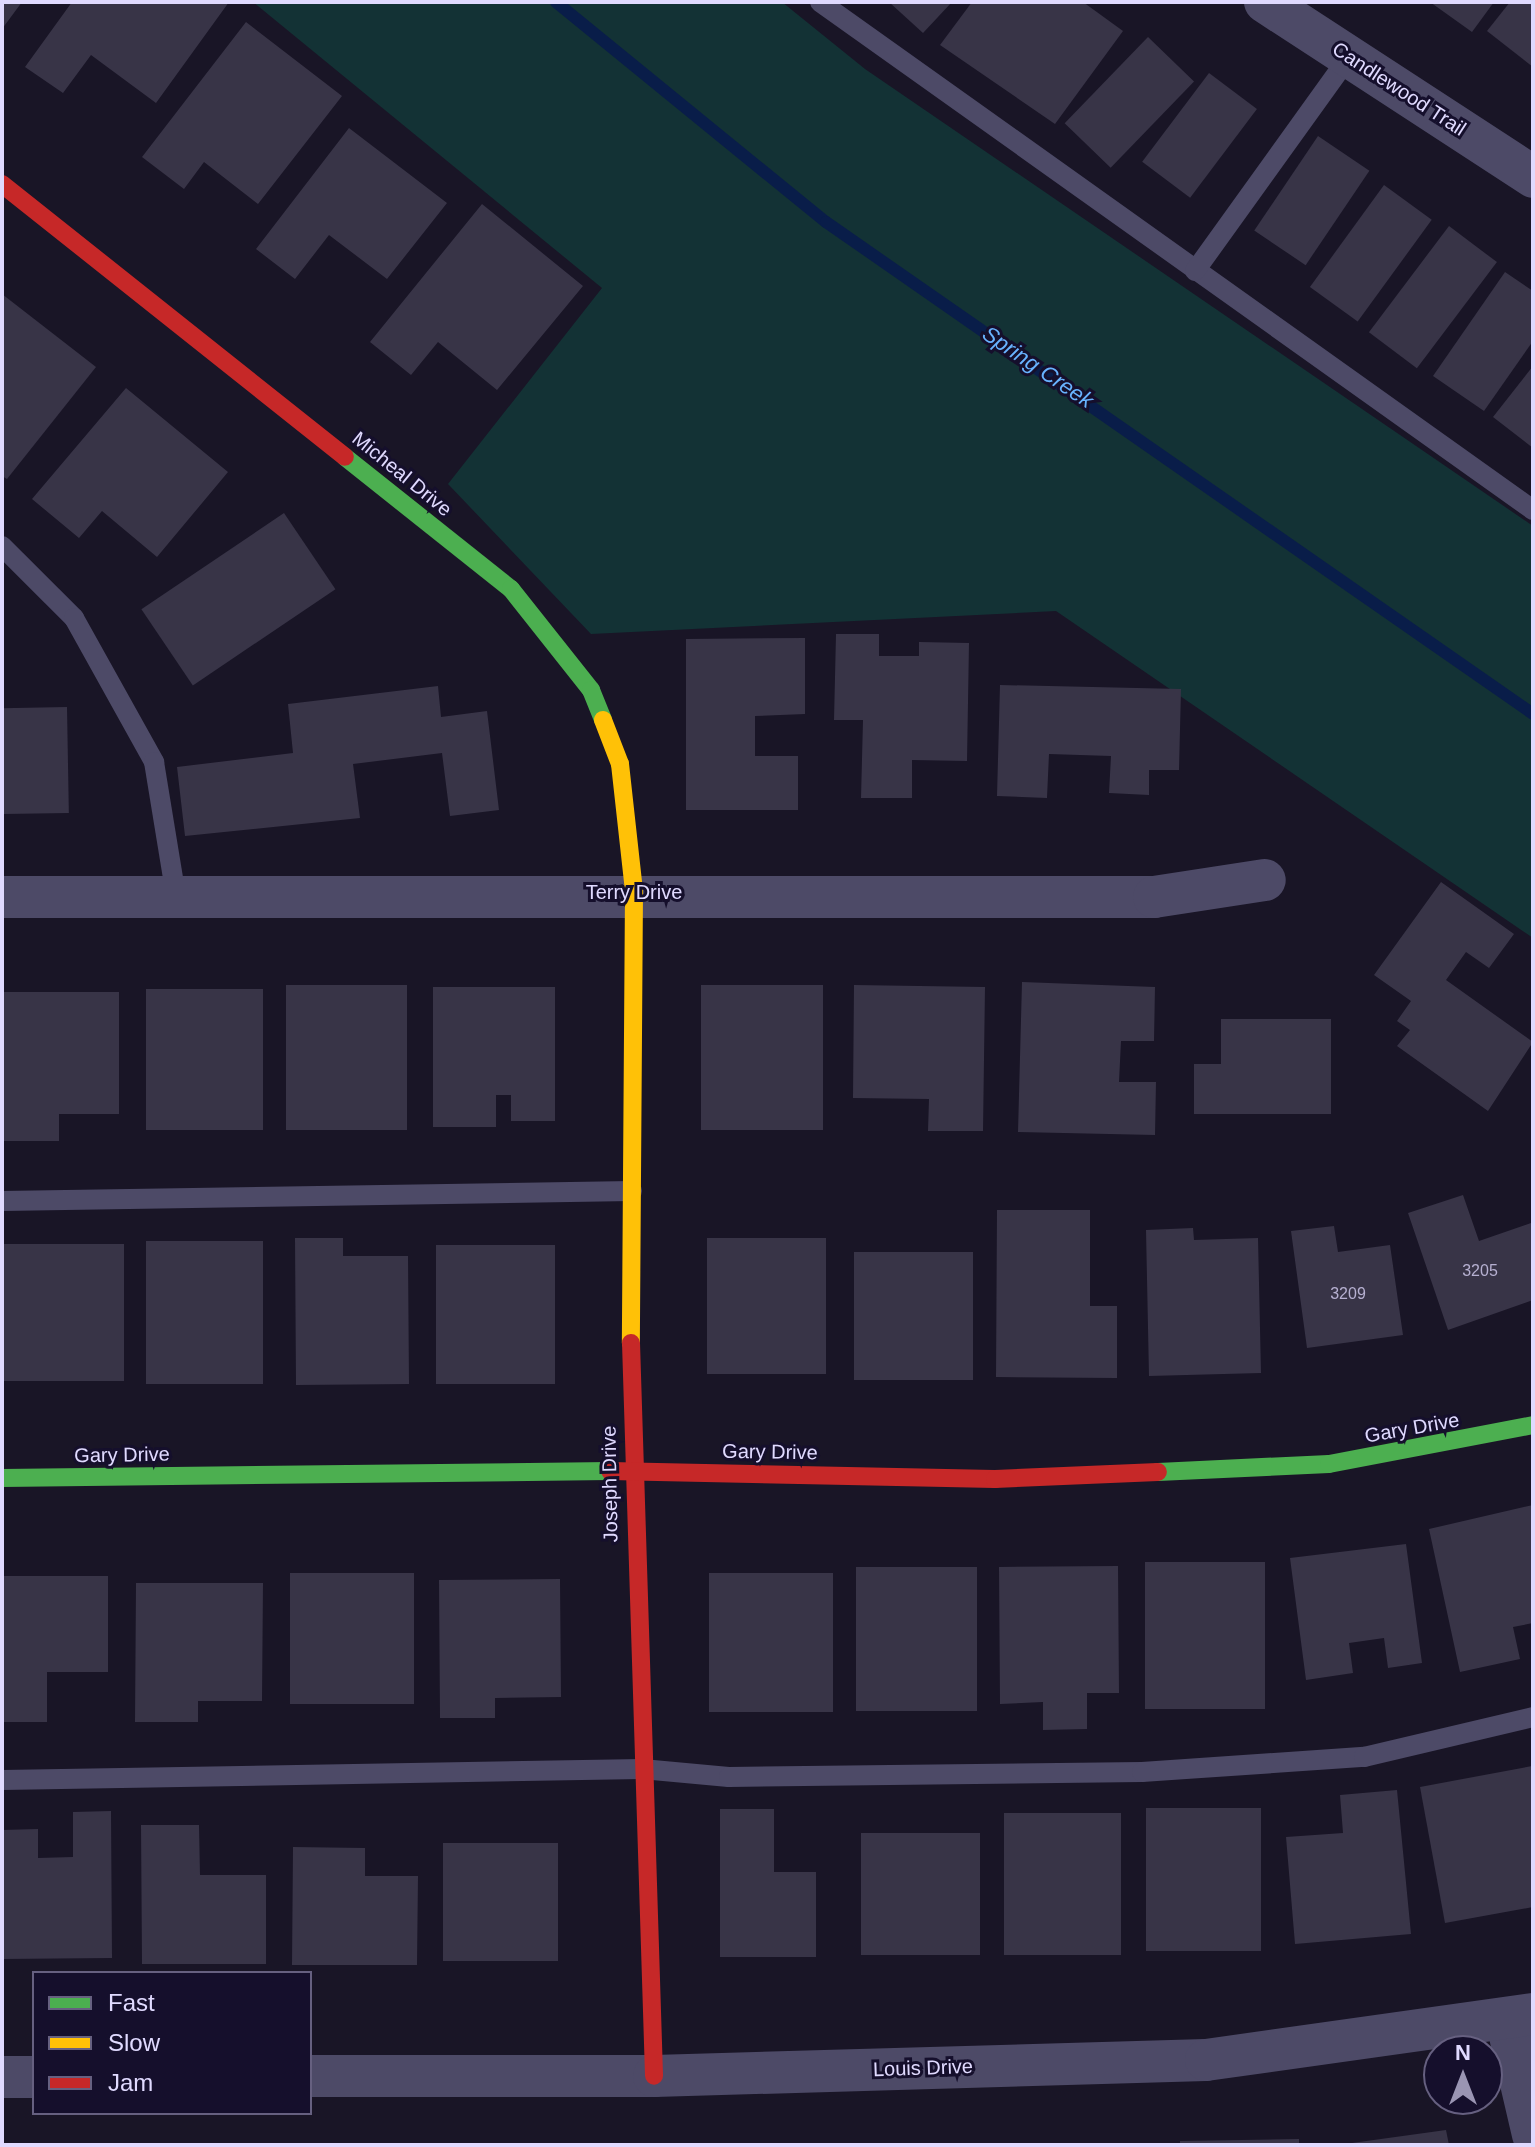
<!DOCTYPE html>
<style>
body{margin:0}
#map{position:relative;width:1535px;height:2147px;overflow:hidden;background:#191526;font-family:Arial,sans-serif}
div>[style]{position:absolute}
[style*='--x']{left:calc(var(--x)*1px);top:calc(var(--y)*1px);width:calc(var(--w)*1px);rotate:calc(var(--a)*1deg)}
.green>*{inset:0;background:#133235}
.stream>*{height:12px;margin:-6px;padding:0 6px;transform-origin:6px;border-radius:6px;background:#091d49}
.building>*{inset:0;background:#383447;transform-origin:0 0}
.lane>*{height:20px;margin:-10px;padding:0 10px;transform-origin:10px;border-radius:10px;background:#4d4a67}
.street>*{height:42px;margin:-21px;padding:0 21px;transform-origin:21px;border-radius:21px;background:#4d4a67}
.fast>*{height:18px;margin:-9px;padding:0 9px;transform-origin:9px;border-radius:9px;background:#4caf50}
.slow>*{height:18px;margin:-9px;padding:0 9px;transform-origin:9px;border-radius:9px;background:#ffc107}
.jam>*{height:18px;margin:-9px;padding:0 9px;transform-origin:9px;border-radius:9px;background:#c62828}
span{translate:-50% -50%;white-space:nowrap;text-align:center;line-height:1.15;-webkit-text-stroke:6px #150f2c;paint-order:stroke}
.number-label{font-size:16px;color:#b6b0d1}
.number-label span{-webkit-text-stroke-width:0}
.street-label{font-size:20px;color:#e0daff}
.water-label{font-size:22px;color:#68b3ff;font-style:italic}
.frame{position:absolute;inset:0;border:4px solid #e0daff;pointer-events:none}
.legend{position:absolute;left:32px;top:1971px;width:280px;height:144px;box-sizing:border-box;background:#150f2c;border:2px solid #666080;margin:0;padding:10px 14px;list-style:none;font-size:24px;color:#e0daff}
.legend li{display:flex;align-items:center;gap:16px;height:40px}
.legend b{width:40px;border:2px solid #666080}
.north{position:absolute;left:1423px;top:2035px;width:80px;height:80px;box-sizing:border-box;background:#150f2c;border:2px solid #666080;border-radius:50%;rotate:0deg;font-size:22px;font-weight:700;line-height:32px;text-align:center;color:#e0daff}
.north::after{content:'';display:block;margin:auto;width:28px;height:36px;background:#9a95b3;clip-path:polygon(50% 0,100% 100%,50% 72%,0 100%)}
</style>
<div id="map">
<div class="green">
<div style="clip-path:polygon(253px 2px,782px 2px,865px 69px,1533px 526px,1533px 938px,1056px 611px,591px 634px,448px 484px,602px 288px)"></div>
</div>
<div class="stream">
<div style="--x:556;--y:2;--w:348;--a:39.2"></div>
<div style="--x:826;--y:222;--w:861;--a:34.83"></div>
</div>
<div class="building">
<div style="clip-path:polygon(2px 2px,22px 2px,2px 29px)"></div>
<div style="clip-path:polygon(72px 2px,229px 2px,156px 103px,91px 55px,63px 93px,25px 67px)"></div>
<div style="clip-path:polygon(889px 2px,952px 2px,923px 33px)"></div>
<div style="clip-path:polygon(972px 2px,1083px 2px,1123px 31px,1055px 124px,940px 45px)"></div>
<div style="clip-path:polygon(1430px 2px,1494px 2px,1472px 32px)"></div>
<div style="clip-path:polygon(1510px 2px,1533px 2px,1533px 67px,1487px 31px)"></div>
<div style="clip-path:polygon(246px 22px,342px 96px,258px 204px,204px 162px,184px 189px,142px 157px)"></div>
<div style="left:1148px;top:37px;width:64px;height:120px;rotate:44deg"></div>
<div style="left:1209px;top:73px;width:60px;height:111px;rotate:37deg"></div>
<div style="clip-path:polygon(349px 128px,447px 203px,387px 279px,329px 235px,295px 279px,256px 249px)"></div>
<div style="left:1318px;top:136px;width:62px;height:114px;rotate:34deg"></div>
<div style="left:1384px;top:185px;width:59px;height:126px;rotate:36deg"></div>
<div style="clip-path:polygon(482px 204px,583px 286px,497px 390px,438px 342px,411px 375px,370px 342px)"></div>
<div style="left:1449px;top:226px;width:60px;height:133px;rotate:37deg"></div>
<div style="clip-path:polygon(1505px 272px,1533px 291px,1533px 341px,1484px 411px,1433px 376px)"></div>
<div style="clip-path:polygon(2px 294px,96px 367px,7px 479px,2px 476px)"></div>
<div style="clip-path:polygon(1533px 366px,1533px 448px,1493px 417px)"></div>
<div style="clip-path:polygon(126px 388px,228px 472px,157px 557px,102px 511px,79px 538px,32px 499px)"></div>
<div style="left:284px;top:513px;width:92px;height:172px;rotate:56deg"></div>
<div style="clip-path:polygon(836px 634px,879px 634px,879px 656px,919px 656px,919px 642px,969px 643px,967px 761px,912px 760px,912px 798px,861px 798px,863px 720px,834px 720px)"></div>
<div style="clip-path:polygon(805px 638px,805px 714px,755px 716px,755px 756px,798px 756px,798px 810px,686px 810px,686px 639px)"></div>
<div style="clip-path:polygon(1000px 685px,1181px 689px,1179px 770px,1149px 770px,1149px 795px,1109px 793px,1111px 756px,1049px 754px,1047px 798px,997px 796px)"></div>
<div style="clip-path:polygon(438px 686px,441px 717px,487px 711px,499px 810px,450px 816px,442px 753px,353px 764px,360px 818px,185px 836px,177px 767px,293px 753px,288px 704px)"></div>
<div style="left:67px;top:707px;width:106px;height:65px;rotate:89deg"></div>
<div style="clip-path:polygon(1441px 882px,1514px 934px,1489px 968px,1466px 952px,1446px 980px,1533px 1042px,1488px 1111px,1397px 1046px,1410px 1030px,1397px 1021px,1411px 1001px,1374px 975px)"></div>
<div style="clip-path:polygon(1022px 982px,1155px 987px,1154px 1041px,1121px 1041px,1119px 1082px,1156px 1082px,1155px 1135px,1018px 1132px)"></div>
<div style="left:407px;top:985px;width:145px;height:121px;rotate:90deg"></div>
<div style="left:823px;top:985px;width:145px;height:122px;rotate:90deg"></div>
<div style="clip-path:polygon(854px 985px,985px 987px,983px 1131px,928px 1131px,929px 1099px,853px 1098px)"></div>
<div style="clip-path:polygon(433px 987px,555px 987px,555px 1121px,511px 1121px,511px 1095px,496px 1095px,496px 1127px,433px 1127px)"></div>
<div style="left:146px;top:989px;width:117px;height:141px"></div>
<div style="clip-path:polygon(2px 992px,119px 992px,119px 1114px,59px 1114px,59px 1141px,2px 1141px)"></div>
<div style="clip-path:polygon(1221px 1019px,1331px 1019px,1331px 1114px,1194px 1114px,1194px 1064px,1221px 1064px)"></div>
<div style="clip-path:polygon(1463px 1195px,1479px 1241px,1531px 1223px,1533px 1300px,1448px 1330px,1408px 1213px)"></div>
<div style="clip-path:polygon(997px 1210px,1090px 1210px,1090px 1306px,1117px 1306px,1117px 1378px,996px 1377px)"></div>
<div style="clip-path:polygon(1334px 1226px,1338px 1252px,1390px 1245px,1403px 1335px,1307px 1348px,1291px 1231px)"></div>
<div style="clip-path:polygon(1193px 1228px,1194px 1240px,1258px 1238px,1261px 1373px,1149px 1376px,1146px 1230px)"></div>
<div style="clip-path:polygon(295px 1238px,343px 1238px,343px 1256px,408px 1256px,409px 1384px,296px 1385px)"></div>
<div style="left:707px;top:1238px;width:119px;height:136px"></div>
<div style="left:146px;top:1241px;width:117px;height:143px"></div>
<div style="left:4px;top:1244px;width:120px;height:137px"></div>
<div style="left:436px;top:1245px;width:119px;height:139px"></div>
<div style="left:854px;top:1252px;width:119px;height:128px"></div>
<div style="clip-path:polygon(1533px 1505px,1533px 1623px,1513px 1627px,1520px 1659px,1460px 1672px,1429px 1529px)"></div>
<div style="clip-path:polygon(1406px 1544px,1422px 1663px,1388px 1668px,1384px 1638px,1349px 1643px,1353px 1673px,1306px 1680px,1290px 1558px)"></div>
<div style="left:1265px;top:1562px;width:147px;height:120px;rotate:90deg"></div>
<div style="clip-path:polygon(1118px 1566px,1119px 1693px,1087px 1693px,1087px 1729px,1043px 1730px,1043px 1702px,1000px 1704px,999px 1567px)"></div>
<div style="left:856px;top:1567px;width:121px;height:144px"></div>
<div style="left:290px;top:1573px;width:124px;height:131px"></div>
<div style="left:709px;top:1573px;width:124px;height:139px"></div>
<div style="clip-path:polygon(2px 1576px,108px 1576px,108px 1672px,47px 1672px,47px 1722px,2px 1722px)"></div>
<div style="clip-path:polygon(560px 1579px,561px 1697px,495px 1698px,495px 1718px,440px 1718px,439px 1580px)"></div>
<div style="clip-path:polygon(136px 1583px,263px 1583px,262px 1701px,198px 1701px,198px 1722px,135px 1722px)"></div>
<div style="clip-path:polygon(1532px 1766px,1533px 1907px,1445px 1923px,1420px 1787px)"></div>
<div style="clip-path:polygon(1397px 1790px,1411px 1934px,1295px 1944px,1286px 1837px,1343px 1833px,1340px 1795px)"></div>
<div style="left:1261px;top:1808px;width:143px;height:115px;rotate:90deg"></div>
<div style="clip-path:polygon(720px 1809px,774px 1809px,774px 1872px,816px 1872px,816px 1957px,720px 1957px)"></div>
<div style="clip-path:polygon(111px 1811px,112px 1958px,2px 1959px,2px 1830px,38px 1829px,38px 1858px,73px 1857px,73px 1812px)"></div>
<div style="left:1004px;top:1813px;width:117px;height:142px"></div>
<div style="clip-path:polygon(141px 1825px,199px 1825px,200px 1875px,266px 1875px,266px 1964px,142px 1964px)"></div>
<div style="left:861px;top:1833px;width:119px;height:122px"></div>
<div style="left:558px;top:1843px;width:118px;height:115px;rotate:90deg"></div>
<div style="clip-path:polygon(293px 1847px,365px 1848px,365px 1876px,418px 1876px,417px 1965px,292px 1965px)"></div>
<div style="clip-path:polygon(1446px 2130px,1449px 2145px,1352px 2145px,1352px 2143px)"></div>
<div style="clip-path:polygon(1299px 2139px,1299px 2145px,1180px 2145px,1180px 2141px)"></div>
</div>
<div class="lane">
<div style="--x:820;--y:2;--w:875;--a:35.47"></div>
<div style="--x:1195;--y:271;--w:264;--a:-54.3"></div>
<div style="--x:2;--y:546;--w:102;--a:45"></div>
<div style="--x:74;--y:618;--w:165;--a:60.9"></div>
<div style="--x:154;--y:762;--w:136;--a:80.7"></div>
<div style="--x:2;--y:1201;--w:630;--a:-0.91"></div>
<div style="--x:2;--y:1780;--w:640;--a:-0.98"></div>
<div style="--x:642;--y:1769;--w:87;--a:5.3"></div>
<div style="--x:729;--y:1777;--w:413;--a:-0.7"></div>
<div style="--x:1142;--y:1772;--w:223;--a:-3.9"></div>
<div style="--x:1364;--y:1757;--w:174;--a:-13.3"></div>
</div>
<div class="street">
<div style="--x:1265;--y:2;--w:320;--a:33.1"></div>
<div style="--x:2;--y:897;--w:1152;--a:0"></div>
<div style="--x:1154;--y:897;--w:112;--a:-8.7"></div>
<div style="--x:1507;--y:2023;--w:115;--a:76.9"></div>
<div style="--x:310;--y:2076;--w:344;--a:0"></div>
<div style="--x:654;--y:2076;--w:552;--a:-1.66"></div>
<div style="--x:1206;--y:2060;--w:330;--a:-8"></div>
<div style="--x:2;--y:2077;--w:32;--a:0"></div>
</div>
<div class="fast">
<div style="--x:345;--y:457;--w:212;--a:38.5"></div>
<div style="--x:511;--y:589;--w:129;--a:51.6"></div>
<div style="--x:591;--y:690;--w:32;--a:68"></div>
<div style="--x:1158;--y:1472;--w:171;--a:-2.7"></div>
<div style="--x:1329;--y:1464;--w:208;--a:-10.8"></div>
<div style="--x:2;--y:1478;--w:608;--a:-0.66"></div>
</div>
<div class="slow">
<div style="--x:603;--y:720;--w:47;--a:68.9"></div>
<div style="--x:620;--y:764;--w:128;--a:83.7"></div>
<div style="--x:634;--y:891;--w:452;--a:90.4"></div>
</div>
<div class="jam">
<div style="--x:2;--y:184;--w:438;--a:38.5"></div>
<div style="--x:631;--y:1343;--w:733;--a:88.2"></div>
<div style="--x:610;--y:1471;--w:385;--a:1.2"></div>
<div style="--x:995;--y:1479;--w:163;--a:-2.5"></div>
</div>
<div class="number-label">
<span style="left:1480px;top:1271px">3205</span>
<span style="left:1348px;top:1294px">3209</span>
</div>
<div class="street-label">
<span style="left:1399px;top:89px;rotate:33deg">Candlewood Trail</span>
<span style="left:402px;top:474px;rotate:39deg">Micheal Drive</span>
<span style="left:634px;top:892px">Terry Drive</span>
<span style="left:1412px;top:1428px;rotate:-10deg">Gary Drive</span>
<span style="left:770px;top:1452px;rotate:1deg">Gary Drive</span>
<span style="left:122px;top:1455px;rotate:-1deg">Gary Drive</span>
<span style="left:610px;top:1484px;rotate:-91deg">Joseph Drive</span>
<span style="left:923px;top:2068px;rotate:-2deg">Louis Drive</span>
</div>
<div class="water-label">
<span style="left:1038px;top:367px;rotate:34deg">Spring Creek</span>
</div>
<div class="frame"></div>
<ul class="legend">
<li><b style="height:10px;background:#4caf50"></b>Fast</li>
<li><b style="height:10px;background:#ffc107"></b>Slow</li>
<li><b style="height:10px;background:#c62828"></b>Jam</li>
</ul>
<div class="north">N</div>
</div>
